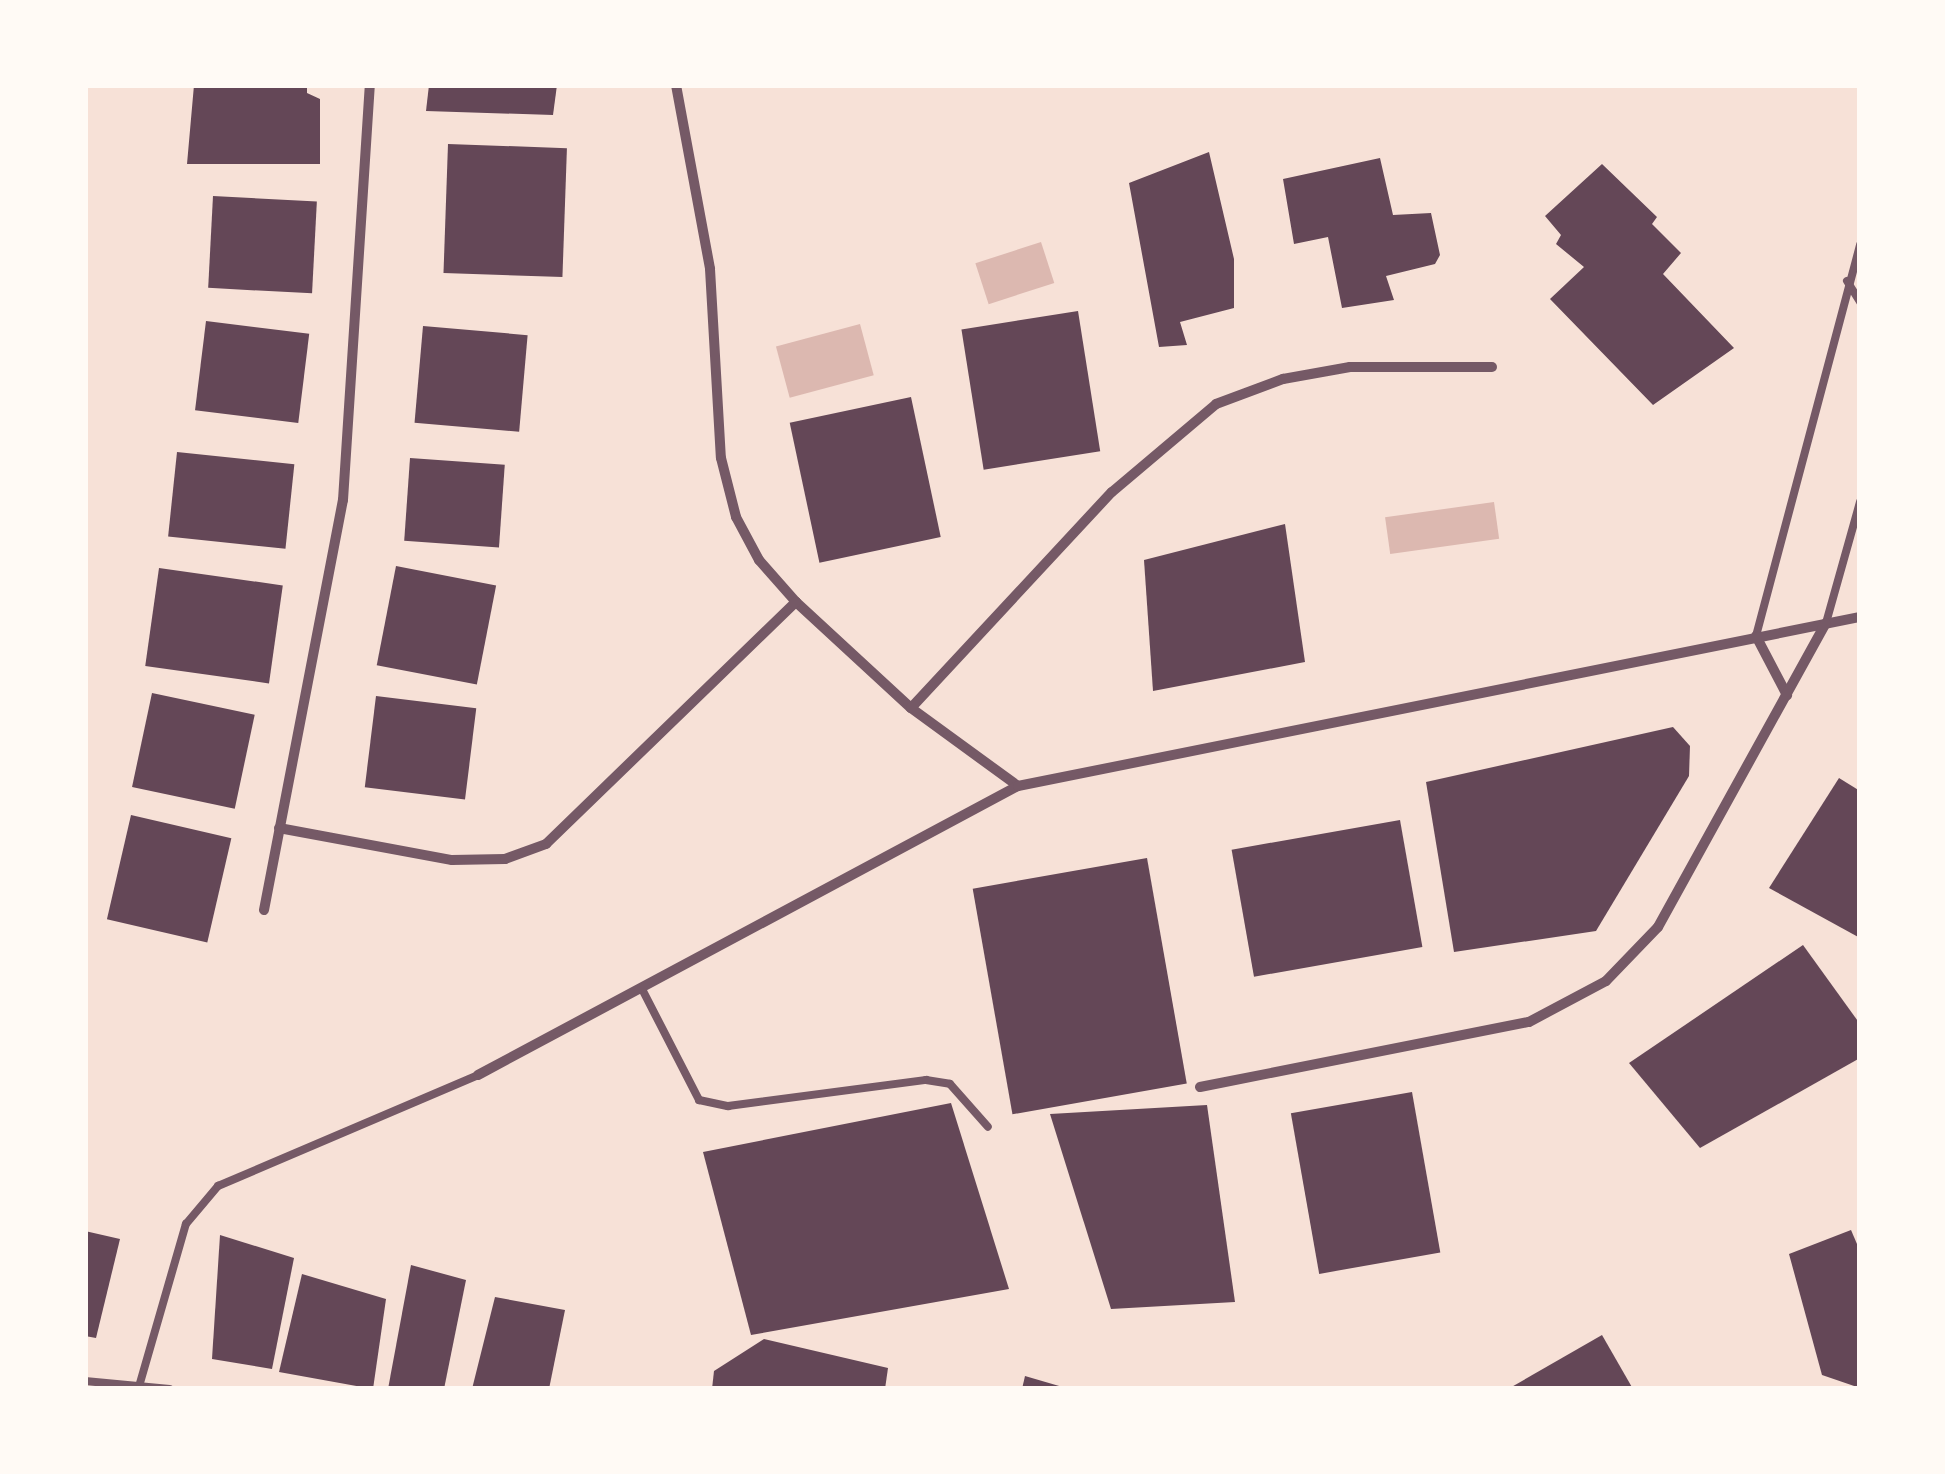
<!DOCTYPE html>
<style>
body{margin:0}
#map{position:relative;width:1945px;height:1474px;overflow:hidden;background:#f7e1d7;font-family:"Fira Sans",sans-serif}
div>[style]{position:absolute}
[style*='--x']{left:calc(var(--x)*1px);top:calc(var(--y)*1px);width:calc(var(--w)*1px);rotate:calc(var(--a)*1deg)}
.water>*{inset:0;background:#dcb8b0;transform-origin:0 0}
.building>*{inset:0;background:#644757;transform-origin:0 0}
.service>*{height:8px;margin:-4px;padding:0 4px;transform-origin:4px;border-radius:4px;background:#755966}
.minor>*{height:10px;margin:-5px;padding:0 5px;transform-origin:5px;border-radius:5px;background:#755966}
span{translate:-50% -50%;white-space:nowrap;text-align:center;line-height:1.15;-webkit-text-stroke:10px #fffaf5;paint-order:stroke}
.frame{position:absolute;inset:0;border:88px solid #fffaf5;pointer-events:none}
</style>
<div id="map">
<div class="water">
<div style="left:1041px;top:242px;width:43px;height:69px;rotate:72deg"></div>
<div style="left:860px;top:324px;width:53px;height:87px;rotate:75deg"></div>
<div style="left:1494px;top:502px;width:37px;height:110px;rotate:82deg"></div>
</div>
<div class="building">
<div style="clip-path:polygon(194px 85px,307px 85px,307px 93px,320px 99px,320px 164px,187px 164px)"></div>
<div style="clip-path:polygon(429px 85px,557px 85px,553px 115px,426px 111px)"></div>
<div style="left:448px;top:144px;width:119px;height:129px;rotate:2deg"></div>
<div style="clip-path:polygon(1209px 152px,1234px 259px,1234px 308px,1180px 322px,1187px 345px,1159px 347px,1129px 183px)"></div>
<div style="clip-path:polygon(1380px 158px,1393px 215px,1431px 213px,1440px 255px,1435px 264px,1386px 276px,1394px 300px,1342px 308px,1328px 237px,1294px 244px,1283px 179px)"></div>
<div style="clip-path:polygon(1602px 164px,1657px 217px,1652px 224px,1681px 253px,1663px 274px,1734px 348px,1653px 405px,1550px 299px,1584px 267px,1556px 244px,1561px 235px,1545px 216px)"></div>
<div style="left:213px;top:196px;width:104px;height:92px;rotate:3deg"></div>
<div style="left:1078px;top:311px;width:142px;height:118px;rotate:81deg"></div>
<div style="left:206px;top:321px;width:104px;height:90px;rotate:7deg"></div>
<div style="left:423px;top:326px;width:105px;height:97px;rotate:5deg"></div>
<div style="left:911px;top:397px;width:143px;height:124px;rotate:78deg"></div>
<div style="left:177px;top:452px;width:118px;height:85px;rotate:6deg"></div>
<div style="left:410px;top:458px;width:95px;height:83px;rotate:4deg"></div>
<div style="clip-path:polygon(1285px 524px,1305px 662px,1153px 691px,1144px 560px)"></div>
<div style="left:396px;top:566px;width:102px;height:101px;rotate:11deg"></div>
<div style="left:159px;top:568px;width:125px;height:99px;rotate:8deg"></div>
<div style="left:152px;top:693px;width:105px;height:96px;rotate:12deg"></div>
<div style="left:376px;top:696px;width:101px;height:92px;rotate:7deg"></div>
<div style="clip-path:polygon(1673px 727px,1690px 746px,1689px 776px,1596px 931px,1454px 952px,1426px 782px)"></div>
<div style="clip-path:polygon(1839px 778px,1860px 791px,1860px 938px,1769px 888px)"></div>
<div style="left:131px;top:815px;width:103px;height:107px;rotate:13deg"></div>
<div style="left:1400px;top:820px;width:129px;height:171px;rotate:80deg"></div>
<div style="left:1147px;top:858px;width:229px;height:177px;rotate:80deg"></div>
<div style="clip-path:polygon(1803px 945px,1860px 1024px,1860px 1058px,1700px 1148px,1629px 1063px)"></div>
<div style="left:1412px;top:1092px;width:163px;height:123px;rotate:80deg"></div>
<div style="clip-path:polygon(951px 1103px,1009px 1289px,751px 1335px,703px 1152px)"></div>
<div style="clip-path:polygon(1207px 1105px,1235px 1302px,1111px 1309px,1050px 1114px)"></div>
<div style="clip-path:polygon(1851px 1230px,1860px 1251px,1860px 1388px,1822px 1375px,1789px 1254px)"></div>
<div style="clip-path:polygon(85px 1231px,120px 1239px,96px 1338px,85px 1336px)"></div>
<div style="clip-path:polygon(220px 1235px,294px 1258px,272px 1369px,212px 1359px)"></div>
<div style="clip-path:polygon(411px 1265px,466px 1280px,444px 1389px,388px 1389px)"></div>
<div style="clip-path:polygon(302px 1274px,386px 1299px,373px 1389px,279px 1372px)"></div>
<div style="clip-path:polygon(495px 1297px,565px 1310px,549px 1389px,472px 1389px)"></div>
<div style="clip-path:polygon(1602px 1335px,1633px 1389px,1508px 1389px)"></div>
<div style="clip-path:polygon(764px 1339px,888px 1368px,885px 1389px,712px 1389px,714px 1371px)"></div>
<div style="clip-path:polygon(1025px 1376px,1066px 1388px,1066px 1389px,1022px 1389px)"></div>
</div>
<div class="service">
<div style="--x:1847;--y:281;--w:25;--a:58"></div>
<div style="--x:1826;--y:623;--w:126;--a:-74.3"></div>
<div style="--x:1756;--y:636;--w:405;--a:-75.1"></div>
<div style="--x:642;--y:989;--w:125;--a:62.8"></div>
<div style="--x:699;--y:1100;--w:30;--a:12"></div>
<div style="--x:728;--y:1106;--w:200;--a:-7.5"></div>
<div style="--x:926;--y:1080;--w:24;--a:9"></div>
<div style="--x:950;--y:1084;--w:57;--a:48.5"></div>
<div style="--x:85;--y:1381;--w:85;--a:5.4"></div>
<div style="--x:140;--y:1383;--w:166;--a:-73.9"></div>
<div style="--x:186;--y:1224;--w:50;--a:-49.9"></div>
<div style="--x:218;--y:1186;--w:283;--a:-23.1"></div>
</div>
<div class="minor">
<div style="--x:676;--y:85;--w:187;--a:79.5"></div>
<div style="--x:710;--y:269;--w:189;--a:86.7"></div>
<div style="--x:721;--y:458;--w:61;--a:75.7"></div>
<div style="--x:736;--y:517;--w:49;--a:61.9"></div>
<div style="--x:759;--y:560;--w:56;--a:48.6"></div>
<div style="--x:796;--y:602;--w:156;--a:42.7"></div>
<div style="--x:911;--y:708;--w:132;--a:36.1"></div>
<div style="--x:1756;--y:636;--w:67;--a:62.3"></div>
<div style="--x:911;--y:708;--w:295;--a:-47.1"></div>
<div style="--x:1112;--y:492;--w:136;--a:-40.2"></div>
<div style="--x:1216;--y:404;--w:72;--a:-20.5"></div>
<div style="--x:1283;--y:379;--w:68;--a:-10.2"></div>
<div style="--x:1350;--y:367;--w:142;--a:0"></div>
<div style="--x:279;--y:828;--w:176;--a:10.5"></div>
<div style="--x:452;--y:860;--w:53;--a:-1.1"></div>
<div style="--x:505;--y:859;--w:44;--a:-20.1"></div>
<div style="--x:546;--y:844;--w:348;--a:-44.1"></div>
<div style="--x:264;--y:910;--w:418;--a:-79.1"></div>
<div style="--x:343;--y:500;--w:416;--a:-86.3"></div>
<div style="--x:478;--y:1075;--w:612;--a:-28.16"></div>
<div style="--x:1018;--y:786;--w:859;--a:-11.35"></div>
<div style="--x:1200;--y:1087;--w:335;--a:-11.2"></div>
<div style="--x:1529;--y:1022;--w:87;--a:-28"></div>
<div style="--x:1606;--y:981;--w:75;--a:-46.1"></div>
<div style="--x:1658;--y:927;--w:347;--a:-61.1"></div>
</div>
<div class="frame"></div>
</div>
